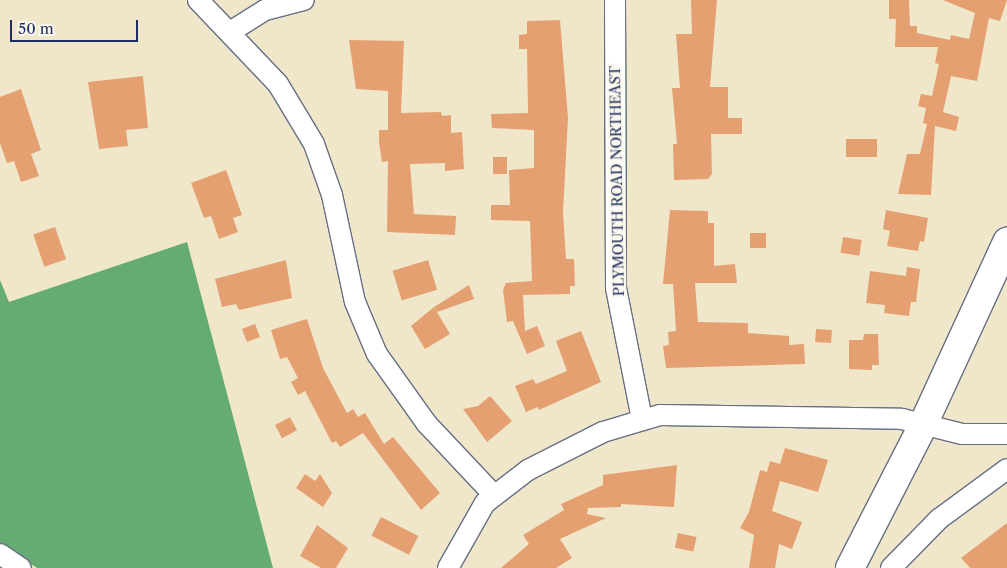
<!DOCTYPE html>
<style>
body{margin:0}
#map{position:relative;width:1007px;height:568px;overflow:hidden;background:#f0e7cb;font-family:"Libre Caslon Text",serif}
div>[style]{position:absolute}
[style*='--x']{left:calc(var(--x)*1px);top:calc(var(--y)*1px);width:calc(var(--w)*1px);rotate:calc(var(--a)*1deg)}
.forest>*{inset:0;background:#64ac74}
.building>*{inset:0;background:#e5a072;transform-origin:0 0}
.roads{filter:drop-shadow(1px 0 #666f84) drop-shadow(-1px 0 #666f84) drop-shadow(0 1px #666f84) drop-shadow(0 -1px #666f84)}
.street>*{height:20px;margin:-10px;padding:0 10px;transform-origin:10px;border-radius:10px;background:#fff}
.secondary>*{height:28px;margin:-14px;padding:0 14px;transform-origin:14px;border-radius:14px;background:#fff}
span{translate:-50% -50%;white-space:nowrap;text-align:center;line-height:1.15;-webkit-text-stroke:4.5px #fbf7ec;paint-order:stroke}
.street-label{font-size:14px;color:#1b2f5e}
.scale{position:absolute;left:10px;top:20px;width:128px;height:22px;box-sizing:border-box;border:2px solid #1b2f5e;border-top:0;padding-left:6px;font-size:15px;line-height:18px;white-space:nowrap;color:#1b2f5e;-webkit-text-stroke:4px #fbf7ec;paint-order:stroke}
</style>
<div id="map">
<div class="forest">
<div style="clip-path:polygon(187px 242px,273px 568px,37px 568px,0 543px,0 280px,9px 302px)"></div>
</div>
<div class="building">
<div style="clip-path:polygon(691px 0,717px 0,710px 87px,728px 87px,728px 118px,742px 118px,742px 134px,711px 134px,712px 174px,708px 179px,674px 180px,673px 144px,677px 144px,672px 88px,680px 88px,676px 34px,692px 34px)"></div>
<div style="clip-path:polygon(889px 0,909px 0,910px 26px,917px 26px,917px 33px,950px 40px,951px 35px,969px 39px,975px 13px,943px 0,1007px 0,1000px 21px,989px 18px,977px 81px,951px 76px,943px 112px,959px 117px,956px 131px,935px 126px,931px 195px,898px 194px,907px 154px,920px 154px,927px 124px,923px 123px,926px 108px,918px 106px,921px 94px,932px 96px,939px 64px,935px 63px,938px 47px,895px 47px,896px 19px,889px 19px)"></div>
<div style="clip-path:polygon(560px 20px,568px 118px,563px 212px,566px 259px,574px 259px,575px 286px,570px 286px,570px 294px,523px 295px,525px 331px,537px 326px,545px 346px,527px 354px,513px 321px,507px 322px,503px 290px,506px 283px,532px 281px,530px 221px,491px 220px,491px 205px,510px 205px,509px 170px,534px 168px,534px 130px,492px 128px,491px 114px,528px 113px,527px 49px,519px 49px,519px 35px,527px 34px,527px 21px)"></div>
<div style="clip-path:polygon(349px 40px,404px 41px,401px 113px,441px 112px,442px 116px,451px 115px,451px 133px,462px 132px,464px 169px,445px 171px,445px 163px,410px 164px,414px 214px,456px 216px,455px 235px,387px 232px,388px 161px,382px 162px,379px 142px,379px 130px,388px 130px,388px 91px,356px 89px)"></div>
<div style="clip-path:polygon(143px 76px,148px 128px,126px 130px,128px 146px,99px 149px,88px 82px)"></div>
<div style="clip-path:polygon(21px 89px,41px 150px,31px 154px,39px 176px,21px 182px,14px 161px,7px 163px,0 143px,0 97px)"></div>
<div style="left:846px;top:139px;width:31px;height:18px"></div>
<div style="left:493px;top:157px;width:14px;height:17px"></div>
<div style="clip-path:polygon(226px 170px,242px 215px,233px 218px,238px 232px,219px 239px,211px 216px,204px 218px,191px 183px)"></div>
<div style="clip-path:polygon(670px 210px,708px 211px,708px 223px,714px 223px,714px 266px,735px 264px,737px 283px,695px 283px,698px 322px,748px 323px,748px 333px,789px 336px,789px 345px,804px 344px,805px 364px,666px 368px,663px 346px,669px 345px,668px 332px,676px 331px,673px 284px,663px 284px)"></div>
<div style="clip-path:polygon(886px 210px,928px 218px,924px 242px,920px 241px,918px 251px,887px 246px,890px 231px,883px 229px)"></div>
<div style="left:55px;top:227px;width:34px;height:23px;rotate:71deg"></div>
<div style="left:750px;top:233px;width:16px;height:15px"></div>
<div style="left:843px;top:237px;width:19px;height:16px;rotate:9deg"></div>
<div style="clip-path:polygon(286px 260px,292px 298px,239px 310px,236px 304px,222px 307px,215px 279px)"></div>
<div style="left:428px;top:260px;width:31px;height:37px;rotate:73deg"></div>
<div style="clip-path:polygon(907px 267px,920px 269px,916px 302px,911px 302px,909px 316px,884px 313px,885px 305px,866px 303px,870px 271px,906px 276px)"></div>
<div style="clip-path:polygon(469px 285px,474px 299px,437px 312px,434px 307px)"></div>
<div style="clip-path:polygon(434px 307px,450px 334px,425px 349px,411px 326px)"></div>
<div style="clip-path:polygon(307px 319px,323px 368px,347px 413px,353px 409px,358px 417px,365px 413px,384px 444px,393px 437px,440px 493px,421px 510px,363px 433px,340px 447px,336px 441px,332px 443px,305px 391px,298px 395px,291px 382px,298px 378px,287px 357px,280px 359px,271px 330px)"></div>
<div style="left:255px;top:324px;width:14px;height:14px;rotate:69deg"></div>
<div style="left:816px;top:329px;width:16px;height:13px;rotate:4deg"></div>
<div style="clip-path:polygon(581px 331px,601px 382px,539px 410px,538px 407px,526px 412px,515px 386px,533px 379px,536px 384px,567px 371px,556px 341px)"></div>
<div style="clip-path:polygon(864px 334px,878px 334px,879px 365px,872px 365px,872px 370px,849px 369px,849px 340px,863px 340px)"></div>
<div style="clip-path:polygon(490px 396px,512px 421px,487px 442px,463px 409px,478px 406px)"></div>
<div style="left:290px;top:417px;width:15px;height:17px;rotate:62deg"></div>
<div style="clip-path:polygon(785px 448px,828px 460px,818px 492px,780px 481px,772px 511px,802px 522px,792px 549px,779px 544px,775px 568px,749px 568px,754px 535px,740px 528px,749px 512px,760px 470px,767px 472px,770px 461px,780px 464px)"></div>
<div style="clip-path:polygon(677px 465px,674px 507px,621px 504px,621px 507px,588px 508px,587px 514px,606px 518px,560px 539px,572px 558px,556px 568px,501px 568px,529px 544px,523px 535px,564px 510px,561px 504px,603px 485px,603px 475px)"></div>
<div style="clip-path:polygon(305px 474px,315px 481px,320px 474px,332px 493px,323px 507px,296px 488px)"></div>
<div style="left:381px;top:517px;width:42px;height:21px;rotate:27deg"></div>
<div style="clip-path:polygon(1007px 523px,1007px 568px,970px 568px,961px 558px)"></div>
<div style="clip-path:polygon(317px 525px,348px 548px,336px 568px,321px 568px,300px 556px)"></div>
<div style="left:678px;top:533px;width:19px;height:15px;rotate:12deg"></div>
</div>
<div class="roads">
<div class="street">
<div style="--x:198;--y:0;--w:116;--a:46.4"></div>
<div style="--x:278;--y:84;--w:70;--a:59"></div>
<div style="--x:314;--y:144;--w:54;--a:70.6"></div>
<div style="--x:332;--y:195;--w:109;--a:77.9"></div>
<div style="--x:355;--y:302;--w:56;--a:67.1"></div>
<div style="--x:377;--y:354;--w:86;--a:54.5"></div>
<div style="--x:427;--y:424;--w:98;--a:46.7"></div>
<div style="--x:615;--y:0;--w:288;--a:89.8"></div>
<div style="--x:616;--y:288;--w:134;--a:78.8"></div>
<div style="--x:230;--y:32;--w:41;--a:-32.2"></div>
<div style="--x:265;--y:10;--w:40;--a:-14.4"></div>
<div style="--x:0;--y:554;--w:25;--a:34"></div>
<div style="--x:448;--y:568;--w:75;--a:-60.4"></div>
<div style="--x:485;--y:503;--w:54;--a:-37.5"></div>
<div style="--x:528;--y:470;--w:84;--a:-26.9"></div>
<div style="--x:603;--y:432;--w:59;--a:-16.6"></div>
<div style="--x:660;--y:415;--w:242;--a:0.9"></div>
<div style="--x:902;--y:419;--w:62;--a:14"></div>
<div style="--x:962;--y:434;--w:45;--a:0"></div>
<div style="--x:891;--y:568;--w:69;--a:-45.6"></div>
<div style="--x:939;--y:519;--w:84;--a:-36.3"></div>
</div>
<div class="secondary">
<div style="--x:850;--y:568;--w:158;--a:-62.9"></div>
<div style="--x:922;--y:427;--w:204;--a:-65.3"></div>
</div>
</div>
<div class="street-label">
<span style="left:617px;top:181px;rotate:-91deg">PLYMOUTH ROAD NORTHEAST</span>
</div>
<div class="scale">50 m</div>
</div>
